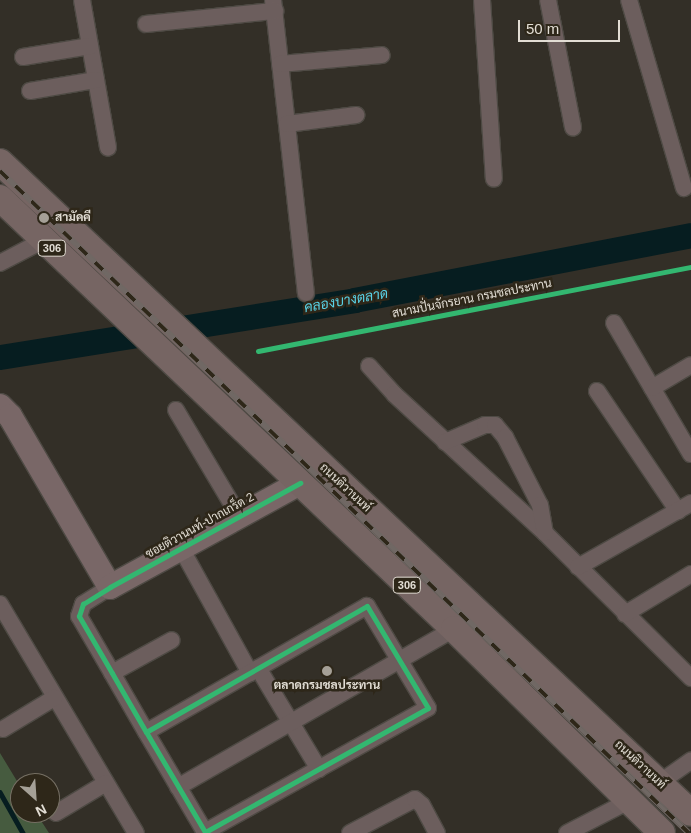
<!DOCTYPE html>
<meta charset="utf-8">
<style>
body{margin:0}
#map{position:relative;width:691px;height:833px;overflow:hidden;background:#332f27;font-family:Arial,Sarabun,sans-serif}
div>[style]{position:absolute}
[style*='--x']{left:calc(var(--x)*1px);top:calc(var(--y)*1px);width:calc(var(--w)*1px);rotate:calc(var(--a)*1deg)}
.green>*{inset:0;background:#465b3f}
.stream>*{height:4.5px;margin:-2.25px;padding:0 2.25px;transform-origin:2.25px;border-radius:2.25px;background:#061d20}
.river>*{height:25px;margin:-12.5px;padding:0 12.5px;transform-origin:12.5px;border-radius:12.5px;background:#061d20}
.roads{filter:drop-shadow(1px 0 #4e4a44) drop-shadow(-1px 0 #4e4a44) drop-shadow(0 1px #4e4a44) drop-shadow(0 -1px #4e4a44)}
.street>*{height:16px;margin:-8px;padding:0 8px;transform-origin:8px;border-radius:8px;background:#6c5e5d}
.secondary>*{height:24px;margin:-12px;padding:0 12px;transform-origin:12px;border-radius:12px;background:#796767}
.primary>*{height:26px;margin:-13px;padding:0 13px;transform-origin:13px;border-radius:13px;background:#766563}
.rail>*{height:5.5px;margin-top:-2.75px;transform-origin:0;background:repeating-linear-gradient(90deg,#2e2719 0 11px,#706864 0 22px);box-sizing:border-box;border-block:1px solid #706864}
.cycleway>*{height:5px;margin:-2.5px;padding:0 2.5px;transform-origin:2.5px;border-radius:2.5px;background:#33b770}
.dots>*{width:14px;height:14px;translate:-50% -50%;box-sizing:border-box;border:2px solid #2e2719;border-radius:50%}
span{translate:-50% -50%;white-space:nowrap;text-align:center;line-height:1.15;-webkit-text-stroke:5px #2e2719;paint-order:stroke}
.shield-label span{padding:1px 4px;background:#2e2719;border:1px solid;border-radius:4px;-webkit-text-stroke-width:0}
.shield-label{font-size:11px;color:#e2ddd4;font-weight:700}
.poi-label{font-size:12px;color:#e2ddd4;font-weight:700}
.left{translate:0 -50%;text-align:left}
.street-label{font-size:12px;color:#e2ddd4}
.water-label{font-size:14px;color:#59d2e6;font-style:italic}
.north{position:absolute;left:10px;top:773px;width:50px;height:50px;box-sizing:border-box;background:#2e2719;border:1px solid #767064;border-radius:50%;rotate:154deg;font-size:14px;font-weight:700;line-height:20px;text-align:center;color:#e2ddd4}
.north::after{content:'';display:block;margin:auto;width:18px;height:22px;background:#a5a097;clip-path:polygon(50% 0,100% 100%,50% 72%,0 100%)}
.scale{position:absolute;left:518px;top:20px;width:102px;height:22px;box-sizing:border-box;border:2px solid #e2ddd4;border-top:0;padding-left:6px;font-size:15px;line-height:18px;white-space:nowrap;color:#e2ddd4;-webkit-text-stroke:4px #2e2719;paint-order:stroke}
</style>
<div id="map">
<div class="green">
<div style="clip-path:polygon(0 753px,20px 786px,20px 813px,36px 813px,49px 833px,0 833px)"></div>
</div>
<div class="stream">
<div style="--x:0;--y:792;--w:47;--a:60.7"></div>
</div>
<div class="river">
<div style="--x:0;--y:357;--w:359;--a:-9.1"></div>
<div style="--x:354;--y:300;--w:343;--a:-10.9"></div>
</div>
<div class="roads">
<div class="street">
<div style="--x:82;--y:0;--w:150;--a:80"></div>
<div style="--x:273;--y:0;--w:295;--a:83.6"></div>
<div style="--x:482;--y:0;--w:179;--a:86.2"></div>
<div style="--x:548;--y:0;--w:130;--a:78.9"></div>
<div style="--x:629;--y:0;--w:196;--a:73.7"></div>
<div style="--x:146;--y:24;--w:130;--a:-5.8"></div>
<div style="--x:23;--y:57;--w:68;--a:-9.3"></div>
<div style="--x:280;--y:64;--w:102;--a:-5"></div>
<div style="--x:30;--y:91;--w:67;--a:-9.5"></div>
<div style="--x:287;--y:124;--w:70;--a:-7.4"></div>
<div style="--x:0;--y:263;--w:50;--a:-27.6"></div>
<div style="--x:614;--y:323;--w:152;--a:59.6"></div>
<div style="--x:369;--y:366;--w:38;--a:48"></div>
<div style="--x:394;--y:394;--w:205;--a:42.6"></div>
<div style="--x:545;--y:533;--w:206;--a:44.8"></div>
<div style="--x:652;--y:388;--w:45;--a:-30.5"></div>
<div style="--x:597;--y:391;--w:145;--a:56"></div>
<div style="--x:176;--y:410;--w:123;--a:59.3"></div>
<div style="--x:445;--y:442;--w:43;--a:-23"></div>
<div style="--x:485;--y:425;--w:10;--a:0"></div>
<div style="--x:495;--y:425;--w:16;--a:50"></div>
<div style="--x:505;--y:437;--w:76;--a:62.8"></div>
<div style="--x:540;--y:505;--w:28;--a:80"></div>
<div style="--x:181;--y:548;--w:143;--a:61.1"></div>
<div style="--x:578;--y:567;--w:130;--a:-29.5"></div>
<div style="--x:110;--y:587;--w:32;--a:148"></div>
<div style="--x:83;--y:604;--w:13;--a:108"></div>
<div style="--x:79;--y:616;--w:66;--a:59.9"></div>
<div style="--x:112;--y:673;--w:68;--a:60"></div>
<div style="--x:146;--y:732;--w:116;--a:59.5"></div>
<div style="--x:205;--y:832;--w:255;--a:-29.1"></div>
<div style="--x:428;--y:708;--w:119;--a:-120.9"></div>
<div style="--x:367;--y:606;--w:254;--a:150.3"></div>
<div style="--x:0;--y:604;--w:266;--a:59.3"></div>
<div style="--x:625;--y:614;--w:77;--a:-31.2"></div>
<div style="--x:258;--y:668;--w:118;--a:58.9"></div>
<div style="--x:112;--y:673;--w:68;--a:-28.8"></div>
<div style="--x:3;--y:729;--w:60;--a:-31.3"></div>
<div style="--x:659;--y:783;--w:39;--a:-35"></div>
<div style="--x:178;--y:787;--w:318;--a:-29.8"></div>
<div style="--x:56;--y:813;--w:58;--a:-31"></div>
<div style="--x:350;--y:833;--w:73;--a:-27.6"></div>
<div style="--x:415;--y:799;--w:9;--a:41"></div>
<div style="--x:422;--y:805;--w:32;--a:62"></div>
<div style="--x:567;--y:833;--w:70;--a:-27.3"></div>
</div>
<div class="secondary">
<div style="--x:0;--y:406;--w:14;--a:45"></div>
<div style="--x:10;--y:416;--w:198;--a:59.7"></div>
<div style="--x:110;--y:587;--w:217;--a:-28.7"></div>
</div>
<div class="primary">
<div style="--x:0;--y:162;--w:949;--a:43.29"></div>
<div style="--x:0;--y:198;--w:626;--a:43.51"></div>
<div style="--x:454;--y:629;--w:291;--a:44.4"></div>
</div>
</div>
<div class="rail">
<div style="--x:0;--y:171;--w:955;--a:43.86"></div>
</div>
<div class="cycleway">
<div style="--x:258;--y:351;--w:441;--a:-11"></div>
<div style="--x:146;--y:732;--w:254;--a:-29.7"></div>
<div style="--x:367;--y:606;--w:119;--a:59.1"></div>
<div style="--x:428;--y:708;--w:255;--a:150.9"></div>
<div style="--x:205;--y:832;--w:116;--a:-120.5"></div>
<div style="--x:146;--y:732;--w:68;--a:-120"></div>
<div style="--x:112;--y:673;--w:66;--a:-120.1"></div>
<div style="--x:79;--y:616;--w:13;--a:-72"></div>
<div style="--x:83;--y:604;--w:32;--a:-32"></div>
<div style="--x:110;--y:587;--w:217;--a:-28.7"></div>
</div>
<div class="dots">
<div style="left:44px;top:218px;background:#a5a097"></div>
<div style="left:327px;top:671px;background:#a5a097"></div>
</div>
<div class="shield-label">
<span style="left:52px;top:248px">306</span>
<span style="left:407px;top:585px">306</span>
</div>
<div class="poi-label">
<span class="left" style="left:55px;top:218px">สามัคคี</span>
<span style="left:327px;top:686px">ตลาดกรมชลประทาน</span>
</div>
<div class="street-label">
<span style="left:472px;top:299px;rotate:-11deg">สนามปั่นจักรยาน กรมชลประทาน</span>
<span style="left:345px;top:488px;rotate:43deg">ถนนติวานนท์</span>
<span style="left:200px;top:526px;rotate:-29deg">ซอยติวานนท์-ปากเกร็ด 2</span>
<span style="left:640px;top:765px;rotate:43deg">ถนนติวานนท์</span>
</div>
<div class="water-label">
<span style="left:346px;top:300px;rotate:-10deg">คลองบางตลาด</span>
</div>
<div class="north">N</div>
<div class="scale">50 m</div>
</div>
